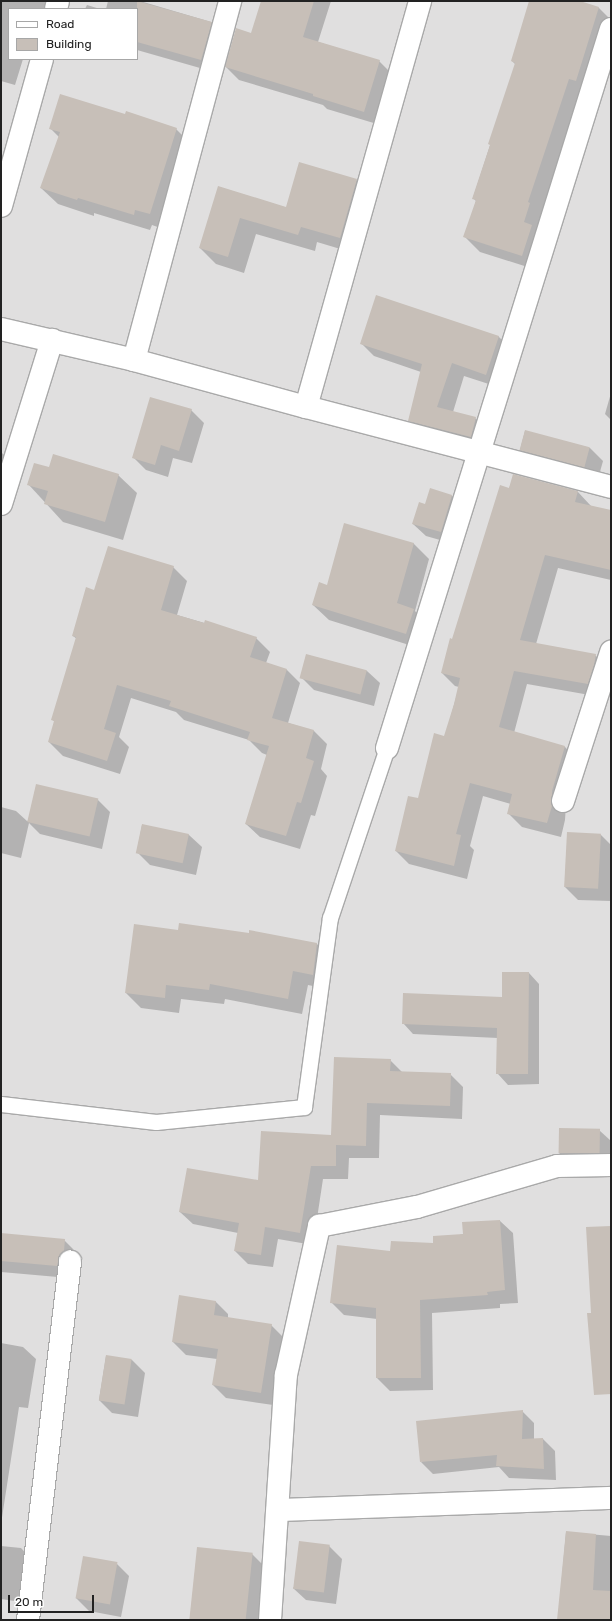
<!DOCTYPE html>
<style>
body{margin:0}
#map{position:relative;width:612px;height:1621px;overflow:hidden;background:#f2efe9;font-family:Rubik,sans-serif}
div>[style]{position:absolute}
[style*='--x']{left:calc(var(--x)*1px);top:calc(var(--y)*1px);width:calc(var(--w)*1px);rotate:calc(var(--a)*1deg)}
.residential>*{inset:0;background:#e0dfdf}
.shadow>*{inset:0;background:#0003}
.building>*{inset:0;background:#c7bfb8;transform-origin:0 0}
.roads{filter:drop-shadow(1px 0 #a9a9a9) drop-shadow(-1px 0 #a9a9a9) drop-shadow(0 1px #a9a9a9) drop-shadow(0 -1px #a9a9a9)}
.lane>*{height:15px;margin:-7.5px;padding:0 7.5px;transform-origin:7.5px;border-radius:7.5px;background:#fff}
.street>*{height:22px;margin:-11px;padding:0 11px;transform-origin:11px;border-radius:11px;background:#fff}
span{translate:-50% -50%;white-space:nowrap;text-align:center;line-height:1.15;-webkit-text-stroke:3px #fff;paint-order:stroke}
.frame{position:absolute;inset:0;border:2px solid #222;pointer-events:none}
.legend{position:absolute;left:8px;top:8px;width:130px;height:52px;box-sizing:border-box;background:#fff;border:1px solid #a7a7a7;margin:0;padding:5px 7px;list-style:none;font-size:12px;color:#222}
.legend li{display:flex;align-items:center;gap:8px;height:20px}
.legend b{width:20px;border:1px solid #a7a7a7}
.scale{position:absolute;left:8px;top:1595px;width:86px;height:18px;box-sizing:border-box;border:2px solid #222;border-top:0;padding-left:5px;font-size:12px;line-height:14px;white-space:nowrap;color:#222;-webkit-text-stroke:3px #fff;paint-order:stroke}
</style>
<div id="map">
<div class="residential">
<div style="clip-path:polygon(evenodd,1px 1px,611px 1px,611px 1620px,1px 1620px,1px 1px,9px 9px,137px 9px,137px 59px,9px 59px,9px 9px)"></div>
</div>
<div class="shadow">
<div style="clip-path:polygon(1px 1px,53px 1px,50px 9px,9px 9px,9px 59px,23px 59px,15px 85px,1px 81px)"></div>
<div style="clip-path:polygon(108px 1px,140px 1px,211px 22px,224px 35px,214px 72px,137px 50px,137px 9px,106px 9px)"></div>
<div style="clip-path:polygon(262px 1px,331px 1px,318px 42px,379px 61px,392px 74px,377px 124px,327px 109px,323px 105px,239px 80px,226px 67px,252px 34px)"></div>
<div style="clip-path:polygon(530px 1px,576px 1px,599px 8px,611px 20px,537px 270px,480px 252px,465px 237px,476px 201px,473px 198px,516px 65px,512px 61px)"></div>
<div style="clip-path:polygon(87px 5px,100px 9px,85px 9px)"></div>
<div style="clip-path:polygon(50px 128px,176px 129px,192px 145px,166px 230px,152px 225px,150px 230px,94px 213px,94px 216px,58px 204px,41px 188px,59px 137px)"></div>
<div style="clip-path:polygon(357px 180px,373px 196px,357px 254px,317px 242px,315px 251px,256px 234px,244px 273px,216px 264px,200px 248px,219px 187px,287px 208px)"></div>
<div style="clip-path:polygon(498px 336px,511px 349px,498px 387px,464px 376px,453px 412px,475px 418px,488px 431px,483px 449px,422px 433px,409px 420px,421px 372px,374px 356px,361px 343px)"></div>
<div style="clip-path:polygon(611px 393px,611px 420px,605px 414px)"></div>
<div style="clip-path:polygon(191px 410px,204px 423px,192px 463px,173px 458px,168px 477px,146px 470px,133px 457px)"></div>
<div style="clip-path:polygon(525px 431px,590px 448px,603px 461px,598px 479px,533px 463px,520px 450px)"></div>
<div style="clip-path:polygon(1px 452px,10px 461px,1px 492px)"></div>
<div style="clip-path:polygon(50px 468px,118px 475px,137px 493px,123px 540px,63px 522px,29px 485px)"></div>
<div style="clip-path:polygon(514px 475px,578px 492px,591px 506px,611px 512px,611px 580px,558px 568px,536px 644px,595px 655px,609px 669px,601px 697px,527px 684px,514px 733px,565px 747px,578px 761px,566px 805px,565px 820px,561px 837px,522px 827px,508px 813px,511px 804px,483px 796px,470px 846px,474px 850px,467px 879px,409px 864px,396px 851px,445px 737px,459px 687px,455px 686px,442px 673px)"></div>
<div style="clip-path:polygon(431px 490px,452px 496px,465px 509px,454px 544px,426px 536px,413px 524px,426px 505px)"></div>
<div style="clip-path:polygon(413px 543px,429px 559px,415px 611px,429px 626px,422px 649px,329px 620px,313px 605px,327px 586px)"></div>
<div style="clip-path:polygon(173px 567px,187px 581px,177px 615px,256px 638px,270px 652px,266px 663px,287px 670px,300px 683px,288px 723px,314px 731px,327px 744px,321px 769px,327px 776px,315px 816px,311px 815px,300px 849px,260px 837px,246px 824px,267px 755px,262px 753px,249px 740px,184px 720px,176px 712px,131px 698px,119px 737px,129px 747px,120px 774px,63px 756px,49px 742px,55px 722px,53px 720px,77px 639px,73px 636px,95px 591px)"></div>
<div style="clip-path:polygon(307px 655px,367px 671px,380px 683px,374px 706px,314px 690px,301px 677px)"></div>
<div style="clip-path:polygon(97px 799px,110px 812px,102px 849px,40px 834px,29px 823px,21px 858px,1px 853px,1px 807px,16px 811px,27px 821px)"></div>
<div style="clip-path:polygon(142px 825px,189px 835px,202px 847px,196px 875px,150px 865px,137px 852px)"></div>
<div style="clip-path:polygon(568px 833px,601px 835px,611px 845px,611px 901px,578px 900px,565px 887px)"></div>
<div style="clip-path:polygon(179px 931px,249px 934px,250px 931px,317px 944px,332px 959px,328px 989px,308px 985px,302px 1014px,225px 999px,224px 1004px,181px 999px,179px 1013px,141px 1008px,126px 993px)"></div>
<div style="clip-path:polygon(529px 973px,539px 984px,539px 1084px,508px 1085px,498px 1074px,498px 1038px,413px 1034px,403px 1023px,503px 998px)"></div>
<div style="clip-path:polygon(390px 1060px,402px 1072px,450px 1074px,463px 1087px,462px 1119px,380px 1115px,379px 1158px,349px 1158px,348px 1179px,323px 1179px,313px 1245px,278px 1239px,273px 1267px,248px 1264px,235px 1251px,238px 1233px,193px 1224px,180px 1212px,259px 1181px,332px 1136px)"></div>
<div style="clip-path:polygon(560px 1129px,599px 1130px,611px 1141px,611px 1165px,572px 1166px,559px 1153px)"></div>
<div style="clip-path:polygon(500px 1221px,513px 1233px,518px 1303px,500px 1304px,500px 1308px,432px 1313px,433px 1390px,390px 1391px,377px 1378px,377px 1319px,344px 1315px,331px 1302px,391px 1252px,434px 1244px)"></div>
<div style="clip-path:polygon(1px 1234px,64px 1240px,77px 1253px,69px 1278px,1px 1272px)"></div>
<div style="clip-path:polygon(215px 1301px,228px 1314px,228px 1318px,271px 1325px,284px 1338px,273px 1405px,226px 1398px,213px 1385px,217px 1359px,186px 1355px,173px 1342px)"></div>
<div style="clip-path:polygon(1px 1343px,23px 1347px,36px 1359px,28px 1408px,19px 1407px,1px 1524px)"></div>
<div style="clip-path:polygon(106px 1356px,132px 1360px,145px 1373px,138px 1417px,112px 1413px,99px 1400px)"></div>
<div style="clip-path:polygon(522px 1411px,534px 1423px,534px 1439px,543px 1439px,555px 1451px,556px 1480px,509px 1478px,499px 1467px,433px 1474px,421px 1462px)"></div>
<div style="clip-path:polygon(566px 1532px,611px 1536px,611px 1620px,558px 1620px)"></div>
<div style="clip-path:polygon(1px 1546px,21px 1548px,33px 1561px,28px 1603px,1px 1599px)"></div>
<div style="clip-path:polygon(329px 1546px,342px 1559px,336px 1604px,306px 1600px,293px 1588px)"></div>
<div style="clip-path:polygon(252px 1554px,267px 1569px,261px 1620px,190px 1620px)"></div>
<div style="clip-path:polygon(116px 1563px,129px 1576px,121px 1617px,89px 1611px,76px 1598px)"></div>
</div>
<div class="building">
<div style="clip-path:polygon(137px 1px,212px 22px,201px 60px,137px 42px)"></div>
<div style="clip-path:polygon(261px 1px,314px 1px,303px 37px,380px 60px,364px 112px,313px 96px,313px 94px,225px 67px,236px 28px,251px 33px)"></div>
<div style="clip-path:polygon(529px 1px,580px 1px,599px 7px,576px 81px,569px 79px,528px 202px,530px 203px,524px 222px,532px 225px,522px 256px,463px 237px,476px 200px,472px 199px,490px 145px,488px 144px,515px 63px,511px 61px)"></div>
<div style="clip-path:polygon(60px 94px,125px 114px,126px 111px,177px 128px,150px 214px,135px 210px,134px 215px,78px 198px,77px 200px,40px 188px,60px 132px,49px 129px)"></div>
<div style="clip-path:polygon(299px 162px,357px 179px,340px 238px,301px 227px,298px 235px,240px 218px,228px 257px,199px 248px,218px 186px,286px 207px)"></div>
<div style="clip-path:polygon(376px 295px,499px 336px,486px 375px,452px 363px,437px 407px,476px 417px,471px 437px,408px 421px,422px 364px,360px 344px)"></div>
<div style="clip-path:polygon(150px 397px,192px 409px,179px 451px,161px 445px,155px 465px,132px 458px)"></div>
<div style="left:525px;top:430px;width:67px;height:21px;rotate:15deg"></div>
<div style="clip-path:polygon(53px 454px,119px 474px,105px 522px,44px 504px,48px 491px,27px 485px,34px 463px,49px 467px)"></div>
<div style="clip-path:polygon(513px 474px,578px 491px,575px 502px,611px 510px,611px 570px,545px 555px,520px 640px,596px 654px,594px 665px,588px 684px,514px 671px,499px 727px,565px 746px,552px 791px,552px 806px,547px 823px,507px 814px,512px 794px,470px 783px,456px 834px,461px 835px,454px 866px,395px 851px,408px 796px,418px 798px,434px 733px,444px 736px,454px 704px,460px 678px,441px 673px,450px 638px,452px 639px,500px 485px,509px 488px)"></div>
<div style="clip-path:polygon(430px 488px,452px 495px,441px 532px,412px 524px,419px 502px,425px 504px)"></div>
<div style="clip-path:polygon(344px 523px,414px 543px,397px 603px,414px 609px,406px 634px,312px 605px,319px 582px,327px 585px)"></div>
<div style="clip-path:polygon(108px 546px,174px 566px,161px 610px,204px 623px,205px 620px,257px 637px,250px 657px,287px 669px,272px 718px,314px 730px,306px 758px,314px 761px,301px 803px,297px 802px,286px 836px,245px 824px,269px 746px,247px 740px,250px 732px,169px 706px,171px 701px,117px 685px,104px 729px,116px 733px,107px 761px,48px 742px,54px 721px,51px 720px,76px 637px,72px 636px,86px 587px,94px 590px)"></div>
<div style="left:306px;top:654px;width:63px;height:25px;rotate:15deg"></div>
<div style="left:36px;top:784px;width:64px;height:39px;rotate:13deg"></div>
<div style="left:142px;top:824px;width:48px;height:30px;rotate:12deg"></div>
<div style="left:567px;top:832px;width:34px;height:55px;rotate:3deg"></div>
<div style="clip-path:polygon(179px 923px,249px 933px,249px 930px,317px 943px,313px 975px,293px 971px,288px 999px,210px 984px,209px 990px,166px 985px,165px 998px,125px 993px,134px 924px,178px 930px)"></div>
<div style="clip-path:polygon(502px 972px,529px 972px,528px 1074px,496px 1074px,497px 1028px,402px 1024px,403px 993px,502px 997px)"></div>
<div style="clip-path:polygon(334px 1057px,391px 1059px,390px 1071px,451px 1073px,450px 1106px,367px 1103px,366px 1146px,336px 1145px,336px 1166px,311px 1166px,300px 1233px,265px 1227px,261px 1255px,234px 1251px,239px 1223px,179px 1212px,187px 1168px,258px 1180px,261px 1131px,331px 1135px)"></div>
<div style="left:559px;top:1128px;width:41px;height:25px;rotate:1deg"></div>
<div style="clip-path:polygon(500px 1220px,505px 1290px,487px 1292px,488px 1295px,420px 1300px,421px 1378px,376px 1378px,376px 1308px,330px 1303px,337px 1245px,390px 1251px,391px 1241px,433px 1243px,433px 1236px,463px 1234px,462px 1222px)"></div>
<div style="clip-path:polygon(611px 1226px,611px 1394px,594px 1395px,587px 1313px,591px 1313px,586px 1227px)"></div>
<div style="clip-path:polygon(1px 1233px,65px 1239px,64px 1251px,60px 1254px,57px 1266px,1px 1261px)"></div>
<div style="clip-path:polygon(179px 1295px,216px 1301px,214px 1315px,272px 1324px,261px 1393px,212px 1385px,218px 1349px,172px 1342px)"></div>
<div style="left:106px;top:1355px;width:26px;height:46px;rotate:9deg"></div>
<div style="clip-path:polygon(523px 1410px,522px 1439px,543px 1438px,544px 1469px,496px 1466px,497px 1455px,420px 1462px,416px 1421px)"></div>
<div style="clip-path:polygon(566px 1531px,596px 1534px,593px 1590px,611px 1591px,611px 1620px,557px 1620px)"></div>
<div style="left:299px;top:1541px;width:31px;height:48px;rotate:7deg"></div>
<div style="left:197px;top:1547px;width:56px;height:73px;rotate:6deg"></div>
<div style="left:83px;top:1556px;width:35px;height:43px;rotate:10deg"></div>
</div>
<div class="roads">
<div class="lane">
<div style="--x:1;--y:1104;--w:156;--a:6.6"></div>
<div style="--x:156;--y:1122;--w:149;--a:-5.8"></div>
<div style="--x:304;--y:1107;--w:191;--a:-82.2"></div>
<div style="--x:330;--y:918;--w:179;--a:-71.5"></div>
</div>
<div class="street">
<div style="--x:56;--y:9;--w:8;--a:-76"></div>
<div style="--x:1;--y:206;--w:153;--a:-74.4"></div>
<div style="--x:1;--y:329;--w:137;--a:13.1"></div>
<div style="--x:134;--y:360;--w:178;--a:15.3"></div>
<div style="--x:306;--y:407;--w:315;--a:14.7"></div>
<div style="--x:134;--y:360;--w:372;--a:-75"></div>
<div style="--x:306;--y:407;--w:422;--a:-74.3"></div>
<div style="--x:1;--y:504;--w:172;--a:-72.7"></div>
<div style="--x:387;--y:748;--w:753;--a:-72.7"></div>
<div style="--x:563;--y:801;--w:157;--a:-72.1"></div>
<div style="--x:278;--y:1510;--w:333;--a:-2.1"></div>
<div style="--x:28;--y:1620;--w:361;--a:-83.3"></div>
<div style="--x:270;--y:1620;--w:246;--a:-86.3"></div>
<div style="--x:286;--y:1375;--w:153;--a:-77.5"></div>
<div style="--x:319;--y:1226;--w:100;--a:-11"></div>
<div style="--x:417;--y:1207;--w:146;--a:-16.3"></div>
<div style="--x:557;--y:1166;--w:54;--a:-1.1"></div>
</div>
</div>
<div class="frame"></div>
<ul class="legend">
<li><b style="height:5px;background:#fff"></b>Road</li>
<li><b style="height:11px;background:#c7bfb8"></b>Building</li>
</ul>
<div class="scale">20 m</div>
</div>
